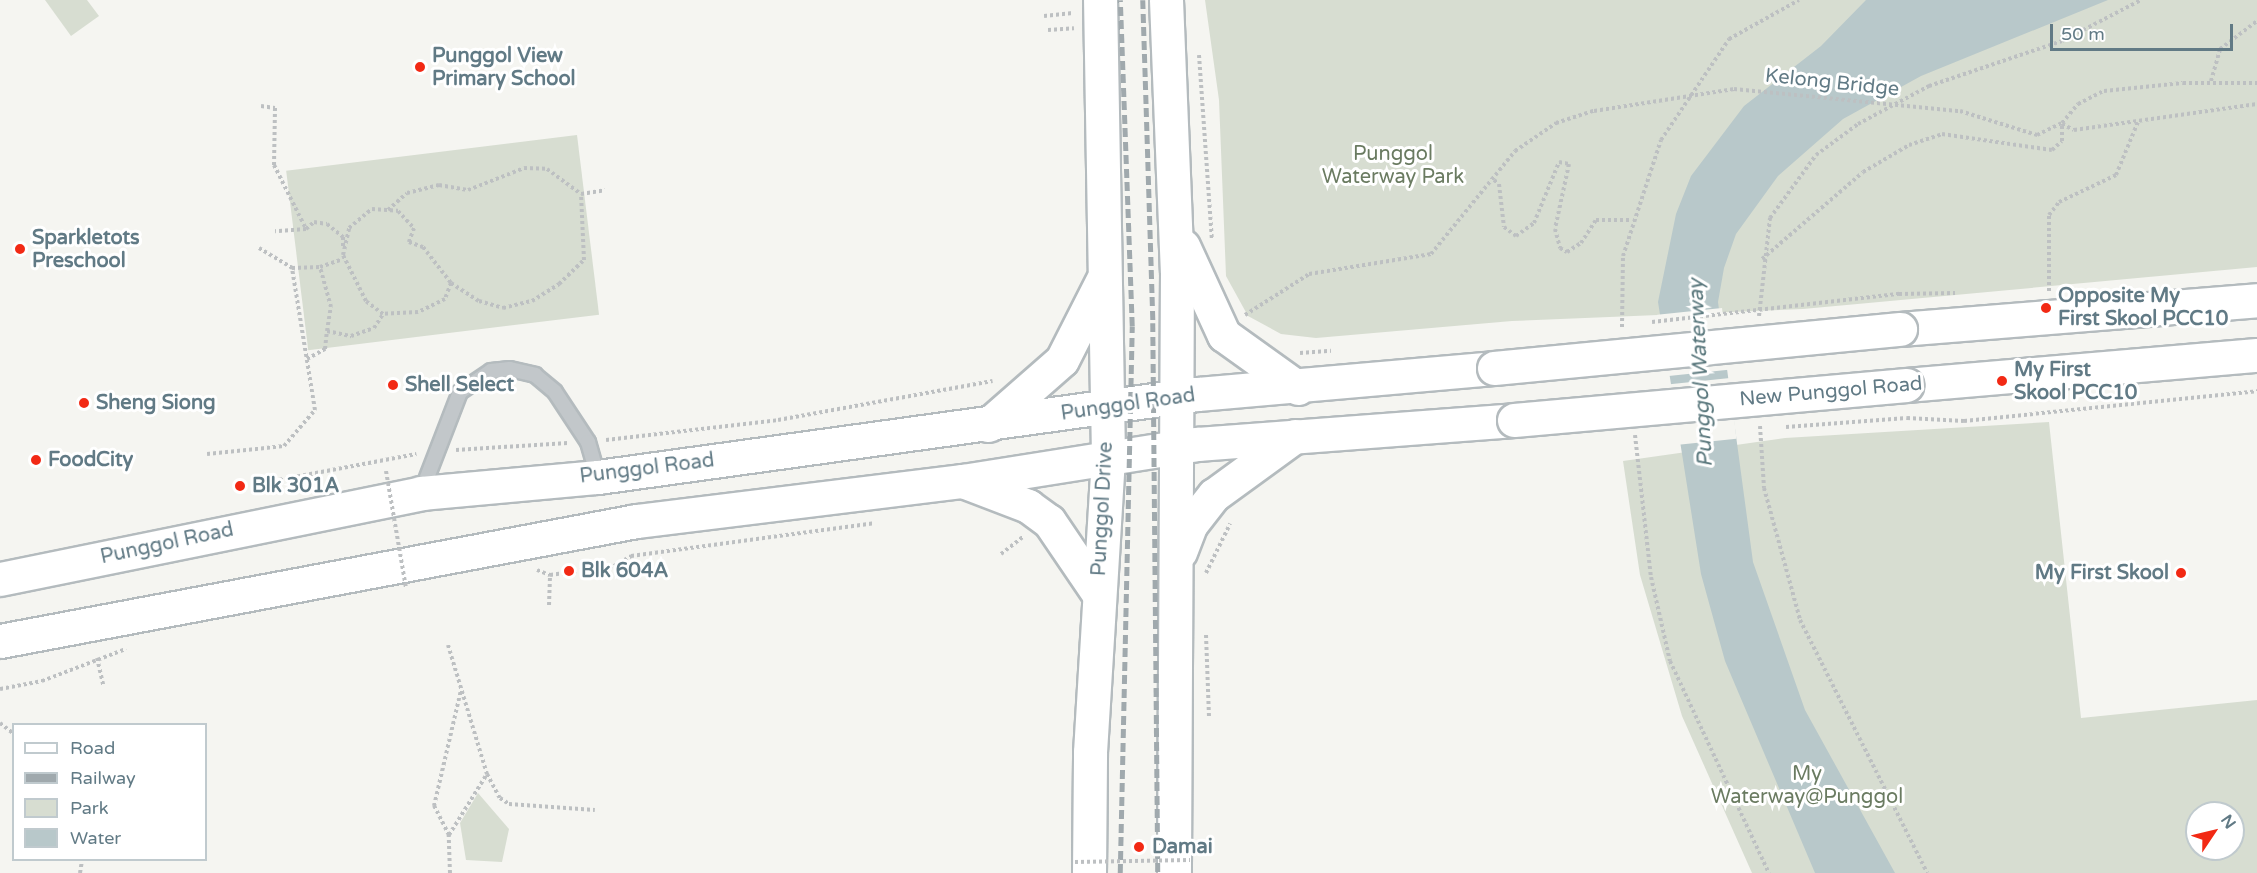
<!DOCTYPE html>
<style>
body{margin:0}
#map{position:relative;width:2257px;height:873px;overflow:hidden;background:#f5f5f1;font-family:"Varela Round",sans-serif}
div>[style]{position:absolute}
[style*='--x']{left:calc(var(--x)*1px);top:calc(var(--y)*1px);width:calc(var(--w)*1px);rotate:calc(var(--a)*1deg)}
.green>*{inset:0;background:#d7ddd1;transform-origin:0 0}
.water>*{inset:0;background:#b8c8ca}
.pier>*{inset:0;background:#f5f5f1;transform-origin:0 0}
.path>*{height:4px;margin-top:-2px;transform-origin:0;background:repeating-linear-gradient(90deg,#bdc0c2 0 3px,transparent 0 6px)}
.roads{filter:drop-shadow(2px 0 #b4bbbe) drop-shadow(-2px 0 #b4bbbe) drop-shadow(0 2px #b4bbbe) drop-shadow(0 -2px #b4bbbe)}
.lane>*{height:14px;margin:-7px;padding:0 7px;transform-origin:7px;border-radius:7px;background:#c2c7ca}
.secondary>*{height:33px;margin:-16.5px;padding:0 16.5px;transform-origin:16.5px;border-radius:16.5px;background:#fff}
.rail>*{height:4.5px;margin-top:-2.25px;transform-origin:0;background:repeating-linear-gradient(90deg,#a0a9ad 0 9px,transparent 0 13.5px)}
.path-bridge>*{height:4px;margin-top:-2px;transform-origin:0;background:repeating-linear-gradient(90deg,#bdc0c2 0 3px,transparent 0 6px)}
.bridges{filter:drop-shadow(2px 0 #b4bbbe) drop-shadow(-2px 0 #b4bbbe) drop-shadow(0 2px #b4bbbe) drop-shadow(0 -2px #b4bbbe)}
.secondary-bridge>*{height:33px;margin:-16.5px;padding:0 16.5px;transform-origin:16.5px;border-radius:16.5px;background:#fff}
.dots>*{width:16px;height:16px;translate:-50% -50%;box-sizing:border-box;border:3px solid #fff;border-radius:50%}
span{translate:-50% -50%;white-space:nowrap;text-align:center;line-height:1.15;-webkit-text-stroke:6px #fff;paint-order:stroke}
.poi-label{font-size:20px;color:#617a85;font-weight:700}
.left{translate:0 -50%;text-align:left}
.right{translate:-100% -50%;text-align:right}
.street-label{font-size:20px;color:#617a85}
.park-label{font-size:20px;color:#6a7b61}
.water-label{font-size:21px;color:#58767b;font-style:italic}
.legend{position:absolute;left:12px;top:723px;width:195px;height:138px;box-sizing:border-box;background:#fff;border:2px solid #c0cace;margin:0;padding:8px 10px;list-style:none;font-size:18px;color:#617a85}
.legend li{display:flex;align-items:center;gap:12px;height:30px}
.legend b{width:30px;border:2px solid #c0cace}
.north{position:absolute;left:2185px;top:801px;width:60px;height:60px;box-sizing:border-box;background:#fff;border:2px solid #c0cace;border-radius:50%;rotate:55deg;font-size:16px;font-weight:700;line-height:24px;text-align:center;color:#617a85}
.north::after{content:'';display:block;margin:auto;width:21px;height:27px;background:#f22914;clip-path:polygon(50% 0,100% 100%,50% 72%,0 100%)}
.scale{position:absolute;left:2050px;top:24px;width:183px;height:27px;box-sizing:border-box;border:3px solid #617a85;border-top:0;padding-left:8px;font-size:18px;line-height:21px;white-space:nowrap;color:#617a85;-webkit-text-stroke:4px #fff;paint-order:stroke}
</style>
<div id="map">
<div class="green">
<div style="clip-path:polygon(45px 0,87px 0,99px 16px,71px 36px)"></div>
<div style="clip-path:polygon(1205px 0,2257px 0,2257px 267px,1803px 309px,1512px 321px,1316px 338px,1281px 334px,1248px 316px,1226px 276px,1219px 100px)"></div>
<div style="left:577px;top:135px;width:181px;height:293px;rotate:83deg"></div>
<div style="clip-path:polygon(evenodd,2049px 422px,2081px 718px,2257px 700px,2257px 873px,1752px 873px,1682px 716px,1640px 575px,1623px 461px,1785px 438px,2049px 422px,2197px 813px,2233px 813px,2233px 849px,2197px 849px,2197px 813px)"></div>
<div style="clip-path:polygon(478px 793px,509px 829px,502px 862px,466px 860px,460px 823px)"></div>
</div>
<div class="water">
<div style="clip-path:polygon(1866px 0,2108px 0,1921px 76px,1843px 119px,1778px 176px,1736px 234px,1724px 268px,1718px 302px,1753px 562px,1805px 710px,1895px 873px,1815px 873px,1725px 661px,1701px 574px,1658px 302px,1676px 214px,1691px 176px,1744px 106px,1821px 46px)"></div>
</div>
<div class="pier">
<div style="left:1722px;top:308px;width:62px;height:65px;rotate:84deg"></div>
<div style="left:1730px;top:378px;width:61px;height:63px;rotate:84deg"></div>
</div>
<div class="path">
<div style="--x:1044;--y:16;--w:29;--a:-6"></div>
<div style="--x:1048;--y:30;--w:26;--a:-4"></div>
<div style="--x:1199;--y:55;--w:184;--a:86"></div>
<div style="--x:2211;--y:81;--w:33;--a:-74"></div>
<div style="--x:2220;--y:49;--w:46;--a:-37.1"></div>
<div style="--x:261;--y:106;--w:14;--a:8"></div>
<div style="--x:275;--y:108;--w:57;--a:91"></div>
<div style="--x:274;--y:165;--w:72;--a:63.4"></div>
<div style="--x:306;--y:229;--w:31;--a:176"></div>
<div style="--x:2062;--y:123;--w:25;--a:-50"></div>
<div style="--x:2078;--y:104;--w:29;--a:-27"></div>
<div style="--x:2104;--y:91;--w:79;--a:-5.8"></div>
<div style="--x:2183;--y:83;--w:74;--a:0"></div>
<div style="--x:2062;--y:124;--w:13;--a:27"></div>
<div style="--x:2074;--y:130;--w:185;--a:-8.1"></div>
<div style="--x:1494;--y:180;--w:6;--a:39"></div>
<div style="--x:1499;--y:184;--w:43;--a:83.4"></div>
<div style="--x:1504;--y:227;--w:15;--a:37"></div>
<div style="--x:1516;--y:236;--w:22;--a:-36"></div>
<div style="--x:1534;--y:223;--w:66;--a:-67.7"></div>
<div style="--x:1559;--y:162;--w:10;--a:11"></div>
<div style="--x:1569;--y:164;--w:66;--a:102.2"></div>
<div style="--x:1555;--y:229;--w:20;--a:75"></div>
<div style="--x:1560;--y:248;--w:8;--a:30"></div>
<div style="--x:1567;--y:252;--w:17;--a:-33"></div>
<div style="--x:1581;--y:243;--w:27;--a:-57"></div>
<div style="--x:1596;--y:220;--w:35;--a:0"></div>
<div style="--x:372;--y:209;--w:26;--a:4"></div>
<div style="--x:398;--y:211;--w:23;--a:47"></div>
<div style="--x:414;--y:228;--w:15;--a:110"></div>
<div style="--x:409;--y:242;--w:15;--a:20"></div>
<div style="--x:423;--y:247;--w:46;--a:52.1"></div>
<div style="--x:451;--y:283;--w:17;--a:111"></div>
<div style="--x:445;--y:299;--w:30;--a:154"></div>
<div style="--x:418;--y:312;--w:35;--a:177"></div>
<div style="--x:383;--y:314;--w:21;--a:-143"></div>
<div style="--x:366;--y:301;--w:51;--a:-116.6"></div>
<div style="--x:343;--y:255;--w:28;--a:-77"></div>
<div style="--x:349;--y:228;--w:30;--a:-40"></div>
<div style="--x:388;--y:210;--w:25;--a:-42"></div>
<div style="--x:407;--y:193;--w:33;--a:-14"></div>
<div style="--x:439;--y:185;--w:29;--a:10"></div>
<div style="--x:468;--y:190;--w:60;--a:-21.4"></div>
<div style="--x:524;--y:168;--w:23;--a:2"></div>
<div style="--x:547;--y:169;--w:42;--a:36.3"></div>
<div style="--x:581;--y:194;--w:24;--a:-9"></div>
<div style="--x:306;--y:229;--w:11;--a:-41"></div>
<div style="--x:314;--y:222;--w:13;--a:9"></div>
<div style="--x:327;--y:224;--w:21;--a:39"></div>
<div style="--x:343;--y:237;--w:11;--a:90"></div>
<div style="--x:259;--y:248;--w:39;--a:31"></div>
<div style="--x:292;--y:268;--w:28;--a:-2"></div>
<div style="--x:320;--y:267;--w:24;--a:-19"></div>
<div style="--x:1762;--y:259;--w:133;--a:-40.7"></div>
<div style="--x:1863;--y:172;--w:53;--a:-30.4"></div>
<div style="--x:1909;--y:145;--w:35;--a:-18"></div>
<div style="--x:1942;--y:134;--w:111;--a:8.3"></div>
<div style="--x:2052;--y:150;--w:13;--a:-42"></div>
<div style="--x:2062;--y:141;--w:18;--a:-90"></div>
<div style="--x:451;--y:283;--w:33;--a:33"></div>
<div style="--x:479;--y:301;--w:25;--a:16"></div>
<div style="--x:503;--y:308;--w:30;--a:-14"></div>
<div style="--x:532;--y:301;--w:32;--a:-32"></div>
<div style="--x:559;--y:284;--w:35;--a:-44"></div>
<div style="--x:584;--y:260;--w:66;--a:-92.6"></div>
<div style="--x:2049;--y:291;--w:76;--a:-90"></div>
<div style="--x:2049;--y:215;--w:16;--a:-52"></div>
<div style="--x:2059;--y:202;--w:63;--a:-25.3"></div>
<div style="--x:2116;--y:175;--w:57;--a:-67.5"></div>
<div style="--x:1899;--y:294;--w:56;--a:-1"></div>
<div style="--x:1245;--y:315;--w:76;--a:-32.6"></div>
<div style="--x:1309;--y:274;--w:124;--a:-9.3"></div>
<div style="--x:1431;--y:254;--w:133;--a:-50.8"></div>
<div style="--x:1515;--y:151;--w:50;--a:-34.3"></div>
<div style="--x:1556;--y:123;--w:40;--a:-18"></div>
<div style="--x:1759;--y:316;--w:99;--a:-83.6"></div>
<div style="--x:1770;--y:218;--w:78;--a:-53.9"></div>
<div style="--x:1816;--y:155;--w:52;--a:-36.4"></div>
<div style="--x:1858;--y:124;--w:81;--a:-28.2"></div>
<div style="--x:1929;--y:86;--w:140;--a:-18.7"></div>
<div style="--x:2062;--y:41;--w:89;--a:-27.4"></div>
<div style="--x:1622;--y:327;--w:71;--a:-89.2"></div>
<div style="--x:1623;--y:256;--w:122;--a:-71.9"></div>
<div style="--x:1661;--y:140;--w:122;--a:-56"></div>
<div style="--x:1729;--y:39;--w:80;--a:-29.1"></div>
<div style="--x:327;--y:331;--w:25;--a:12"></div>
<div style="--x:351;--y:336;--w:24;--a:-19"></div>
<div style="--x:374;--y:328;--w:17;--a:-57"></div>
<div style="--x:1300;--y:353;--w:31;--a:-4"></div>
<div style="--x:307;--y:359;--w:21;--a:-29"></div>
<div style="--x:325;--y:349;--w:18;--a:-84"></div>
<div style="--x:327;--y:331;--w:24;--a:-81"></div>
<div style="--x:331;--y:307;--w:41;--a:-105.4"></div>
<div style="--x:1907;--y:418;--w:57;--a:3"></div>
<div style="--x:1964;--y:421;--w:295;--a:-5.8"></div>
<div style="--x:1760;--y:426;--w:62;--a:86.3"></div>
<div style="--x:1764;--y:488;--w:137;--a:74.7"></div>
<div style="--x:1800;--y:620;--w:283;--a:63.3"></div>
<div style="--x:1635;--y:435;--w:143;--a:83.6"></div>
<div style="--x:1651;--y:577;--w:86;--a:77.3"></div>
<div style="--x:1670;--y:661;--w:234;--a:65"></div>
<div style="--x:606;--y:440;--w:173;--a:-6.6"></div>
<div style="--x:778;--y:420;--w:218;--a:-10.3"></div>
<div style="--x:456;--y:450;--w:112;--a:-3.6"></div>
<div style="--x:207;--y:454;--w:77;--a:-5.9"></div>
<div style="--x:284;--y:446;--w:48;--a:-49.3"></div>
<div style="--x:315;--y:410;--w:144;--a:-99.2"></div>
<div style="--x:255;--y:478;--w:14;--a:17"></div>
<div style="--x:268;--y:482;--w:151;--a:-10.7"></div>
<div style="--x:1001;--y:554;--w:29;--a:-38"></div>
<div style="--x:537;--y:570;--w:14;--a:21"></div>
<div style="--x:550;--y:575;--w:65;--a:-8"></div>
<div style="--x:614;--y:566;--w:20;--a:-30"></div>
<div style="--x:631;--y:556;--w:245;--a:-7.7"></div>
<div style="--x:1206;--y:573;--w:55;--a:-63.9"></div>
<div style="--x:549;--y:605;--w:30;--a:-88"></div>
<div style="--x:1206;--y:635;--w:83;--a:87.9"></div>
<div style="--x:448;--y:645;--w:135;--a:73.2"></div>
<div style="--x:487;--y:774;--w:27;--a:62"></div>
<div style="--x:500;--y:798;--w:11;--a:34"></div>
<div style="--x:509;--y:804;--w:86;--a:4"></div>
<div style="--x:97;--y:658;--w:28;--a:77"></div>
<div style="--x:0;--y:689;--w:43;--a:-10.8"></div>
<div style="--x:42;--y:681;--w:90;--a:-20.9"></div>
<div style="--x:0;--y:723;--w:18;--a:38"></div>
<div style="--x:449;--y:835;--w:33;--a:-117"></div>
<div style="--x:434;--y:806;--w:119;--a:-76.9"></div>
<div style="--x:80;--y:873;--w:13;--a:-81"></div>
<div style="--x:450;--y:873;--w:38;--a:-92"></div>
<div style="--x:449;--y:835;--w:72;--a:-58.1"></div>
</div>
<div class="roads">
<div class="lane">
<div style="--x:421;--y:493;--w:108;--a:-68.9"></div>
<div style="--x:460;--y:392;--w:37;--a:-34"></div>
<div style="--x:491;--y:371;--w:19;--a:-6"></div>
<div style="--x:510;--y:369;--w:26;--a:13"></div>
<div style="--x:535;--y:375;--w:26;--a:40"></div>
<div style="--x:555;--y:392;--w:60;--a:56.6"></div>
<div style="--x:588;--y:442;--w:35;--a:74"></div>
</div>
<div class="secondary">
<div style="--x:1166;--y:0;--w:272;--a:87.7"></div>
<div style="--x:1177;--y:272;--w:601;--a:90.29"></div>
<div style="--x:1183;--y:246;--w:98;--a:65.3"></div>
<div style="--x:1224;--y:335;--w:91;--a:35.6"></div>
<div style="--x:1900;--y:329;--w:358;--a:-4.6"></div>
<div style="--x:1906;--y:385;--w:352;--a:-4.9"></div>
<div style="--x:988;--y:425;--w:98;--a:-41.3"></div>
<div style="--x:1062;--y:360;--w:89;--a:-63.1"></div>
<div style="--x:963;--y:481;--w:70;--a:21"></div>
<div style="--x:1028;--y:506;--w:26;--a:36"></div>
<div style="--x:1049;--y:521;--w:87;--a:55.8"></div>
<div style="--x:1180;--y:552;--w:30;--a:-69"></div>
<div style="--x:1191;--y:524;--w:37;--a:-52"></div>
<div style="--x:1214;--y:495;--w:100;--a:-36.1"></div>
<div style="--x:0;--y:579;--w:430;--a:-11.5"></div>
<div style="--x:421;--y:493;--w:178;--a:-5.2"></div>
<div style="--x:598;--y:477;--w:605;--a:-7.89"></div>
<div style="--x:1197;--y:394;--w:298;--a:-5"></div>
<div style="--x:0;--y:641;--w:647;--a:-10.68"></div>
<div style="--x:636;--y:521;--w:329;--a:-7"></div>
<div style="--x:963;--y:481;--w:237;--a:-9"></div>
<div style="--x:1197;--y:444;--w:318;--a:-4.3"></div>
<div style="--x:1089;--y:873;--w:121;--a:-89.5"></div>
<div style="--x:1090;--y:752;--w:297;--a:-86.5"></div>
<div style="--x:1108;--y:456;--w:456;--a:-91"></div>
</div>
</div>
<div class="rail">
<div style="--x:1143;--y:0;--w:323;--a:88.2"></div>
<div style="--x:1153;--y:323;--w:550;--a:89.48"></div>
<div style="--x:1120;--y:873;--w:547;--a:-88.74"></div>
<div style="--x:1132;--y:326;--w:326;--a:-92.1"></div>
</div>
<div class="path-bridge">
<div style="--x:1594;--y:111;--w:142;--a:-8.9"></div>
<div style="--x:1734;--y:89;--w:227;--a:5.6"></div>
<div style="--x:1960;--y:111;--w:81;--a:17.3"></div>
<div style="--x:2037;--y:135;--w:28;--a:-26"></div>
<div style="--x:1652;--y:322;--w:249;--a:-6.5"></div>
<div style="--x:1786;--y:427;--w:121;--a:-4.3"></div>
<div style="--x:386;--y:471;--w:119;--a:80.3"></div>
<div style="--x:1075;--y:862;--w:115;--a:-1"></div>
</div>
<div class="bridges">
<div class="secondary-bridge">
<div style="--x:1494;--y:368;--w:408;--a:-5.5"></div>
<div style="--x:1514;--y:420;--w:394;--a:-5.1"></div>
</div>
</div>
<div class="dots">
<div style="left:420px;top:67px;background:#f22914"></div>
<div style="left:20px;top:249px;background:#f22914"></div>
<div style="left:2046px;top:308px;background:#f22914"></div>
<div style="left:2002px;top:381px;background:#f22914"></div>
<div style="left:393px;top:385px;background:#f22914"></div>
<div style="left:84px;top:403px;background:#f22914"></div>
<div style="left:36px;top:460px;background:#f22914"></div>
<div style="left:240px;top:486px;background:#f22914"></div>
<div style="left:569px;top:571px;background:#f22914"></div>
<div style="left:2181px;top:573px;background:#f22914"></div>
<div style="left:1139px;top:847px;background:#f22914"></div>
</div>
<div class="poi-label">
<span class="left" style="left:432px;top:68px">Punggol View<br>Primary School</span>
<span class="left" style="left:32px;top:250px">Sparkletots<br>Preschool</span>
<span class="left" style="left:2058px;top:308px">Opposite My<br>First Skool PCC10</span>
<span class="left" style="left:2014px;top:382px">My First<br>Skool PCC10</span>
<span class="left" style="left:405px;top:385px">Shell Select</span>
<span class="left" style="left:96px;top:403px">Sheng Siong</span>
<span class="left" style="left:48px;top:460px">FoodCity</span>
<span class="left" style="left:252px;top:486px">Blk 301A</span>
<span class="left" style="left:581px;top:571px">Blk 604A</span>
<span class="right" style="left:2169px;top:573px">My First Skool</span>
<span class="left" style="left:1152px;top:847px">Damai</span>
</div>
<div class="street-label">
<span style="left:1832px;top:83px;rotate:6deg">Kelong Bridge</span>
<span style="left:1831px;top:392px;rotate:-5deg">New Punggol Road</span>
<span style="left:1128px;top:405px;rotate:-8deg">Punggol Road</span>
<span style="left:647px;top:469px;rotate:-7deg">Punggol Road</span>
<span style="left:1103px;top:509px;rotate:-87deg">Punggol Drive</span>
<span style="left:167px;top:544px;rotate:-12deg">Punggol Road</span>
</div>
<div class="park-label">
<span style="left:1393px;top:166px">Punggol<br>Waterway Park</span>
<span style="left:1807px;top:786px">My<br>Waterway@Punggol</span>
</div>
<div class="water-label">
<span style="left:1701px;top:373px;rotate:-93deg">Punggol Waterway</span>
</div>
<ul class="legend">
<li><b style="height:8px;background:#fff"></b>Road</li>
<li><b style="height:8px;background:#a0a9ad"></b>Railway</li>
<li><b style="height:16px;background:#d7ddd1"></b>Park</li>
<li><b style="height:16px;background:#b8c8ca"></b>Water</li>
</ul>
<div class="north">N</div>
<div class="scale">50 m</div>
</div>
